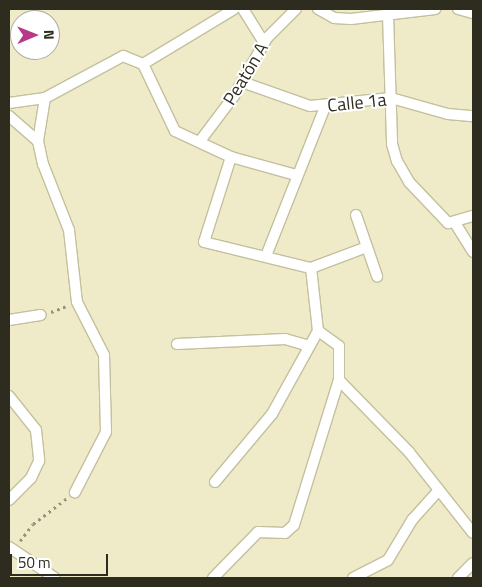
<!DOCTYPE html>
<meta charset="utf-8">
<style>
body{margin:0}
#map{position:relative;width:482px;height:587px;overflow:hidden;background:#efebc8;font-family:"Titillium Web",sans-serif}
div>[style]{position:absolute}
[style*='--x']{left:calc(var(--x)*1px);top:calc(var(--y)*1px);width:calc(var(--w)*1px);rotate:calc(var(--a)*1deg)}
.path>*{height:2.5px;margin-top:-1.25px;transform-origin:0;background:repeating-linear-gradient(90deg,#959379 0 2.5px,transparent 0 6.5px)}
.roads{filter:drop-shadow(1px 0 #c3c09d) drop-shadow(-1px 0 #c3c09d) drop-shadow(0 1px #c3c09d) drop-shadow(0 -1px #c3c09d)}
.minor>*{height:10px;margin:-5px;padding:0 5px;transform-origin:5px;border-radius:5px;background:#fff}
span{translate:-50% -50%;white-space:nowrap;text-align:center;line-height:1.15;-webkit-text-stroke:4px #fff;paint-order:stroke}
.street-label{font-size:18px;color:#2d2c1e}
.frame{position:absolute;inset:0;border:10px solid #2d2c1e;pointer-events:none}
.north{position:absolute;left:10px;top:10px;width:50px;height:50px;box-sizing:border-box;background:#fff;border:1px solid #ababa5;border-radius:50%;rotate:89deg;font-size:14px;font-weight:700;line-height:20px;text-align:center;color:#2d2c1e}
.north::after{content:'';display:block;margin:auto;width:18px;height:22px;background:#b73a8a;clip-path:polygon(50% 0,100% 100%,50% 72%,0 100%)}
.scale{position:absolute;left:10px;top:554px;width:98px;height:22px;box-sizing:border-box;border:2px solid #2d2c1e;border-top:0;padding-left:6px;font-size:15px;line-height:18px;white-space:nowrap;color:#2d2c1e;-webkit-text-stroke:4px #fff;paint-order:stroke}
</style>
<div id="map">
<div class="path">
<div style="--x:51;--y:312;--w:17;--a:-21"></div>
<div style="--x:20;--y:541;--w:21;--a:-53"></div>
<div style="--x:33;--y:524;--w:43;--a:-37.4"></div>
</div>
<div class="roads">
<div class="minor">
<div style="--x:243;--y:9;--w:39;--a:58"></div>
<div style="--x:318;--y:9;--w:18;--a:29"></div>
<div style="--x:334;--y:18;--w:17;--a:3"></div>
<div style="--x:351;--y:19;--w:85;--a:-6.8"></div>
<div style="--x:458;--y:9;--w:16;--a:15"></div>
<div style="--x:388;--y:14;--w:130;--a:88.2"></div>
<div style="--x:392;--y:144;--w:18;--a:74"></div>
<div style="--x:397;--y:161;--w:24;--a:60"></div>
<div style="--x:409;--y:182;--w:57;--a:46.4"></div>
<div style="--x:448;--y:223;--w:26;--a:-16"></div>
<div style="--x:143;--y:64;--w:74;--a:64.5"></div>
<div style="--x:175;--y:131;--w:62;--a:24.9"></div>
<div style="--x:231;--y:157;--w:67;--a:15.5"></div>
<div style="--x:242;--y:82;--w:72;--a:19.4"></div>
<div style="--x:310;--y:106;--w:81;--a:-5.6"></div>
<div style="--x:391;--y:98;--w:59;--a:15.7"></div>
<div style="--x:448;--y:114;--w:25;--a:5"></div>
<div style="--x:45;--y:98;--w:44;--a:99.2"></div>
<div style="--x:38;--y:141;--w:24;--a:78"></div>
<div style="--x:43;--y:164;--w:71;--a:68.5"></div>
<div style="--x:69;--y:230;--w:72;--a:83.7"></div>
<div style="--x:77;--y:302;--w:59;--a:63"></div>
<div style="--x:104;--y:355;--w:77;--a:88.5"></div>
<div style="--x:106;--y:432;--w:68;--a:117.3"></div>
<div style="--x:9;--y:103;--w:36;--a:-8"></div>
<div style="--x:45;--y:98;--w:89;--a:-28.3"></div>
<div style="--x:123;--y:56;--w:22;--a:22"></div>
<div style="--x:143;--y:64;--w:106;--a:-31.1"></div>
<div style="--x:9;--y:116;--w:38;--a:41"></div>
<div style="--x:200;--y:141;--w:56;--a:-52.9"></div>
<div style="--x:234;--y:96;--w:67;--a:-60.4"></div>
<div style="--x:267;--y:38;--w:41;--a:-45"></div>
<div style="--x:231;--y:157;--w:89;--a:107.6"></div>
<div style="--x:204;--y:242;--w:110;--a:13.7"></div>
<div style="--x:311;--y:268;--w:60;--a:-20.6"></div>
<div style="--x:356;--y:215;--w:65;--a:71"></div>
<div style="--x:455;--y:223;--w:34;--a:58"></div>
<div style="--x:266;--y:256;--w:160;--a:-68.4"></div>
<div style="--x:9;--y:320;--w:32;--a:-9"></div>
<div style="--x:177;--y:344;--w:108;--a:-2.7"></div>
<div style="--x:285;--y:339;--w:25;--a:16"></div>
<div style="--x:339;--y:380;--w:100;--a:45.8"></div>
<div style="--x:409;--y:452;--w:103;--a:51.7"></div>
<div style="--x:9;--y:396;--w:43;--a:51.5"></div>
<div style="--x:36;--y:430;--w:31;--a:84"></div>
<div style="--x:39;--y:461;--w:19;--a:115"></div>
<div style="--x:31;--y:478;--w:31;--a:135"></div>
<div style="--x:215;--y:482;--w:89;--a:-50"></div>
<div style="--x:272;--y:414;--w:95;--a:-61"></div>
<div style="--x:318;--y:331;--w:63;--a:-96.3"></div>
<div style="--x:9;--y:547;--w:55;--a:34"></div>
<div style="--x:213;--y:578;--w:64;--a:-45.6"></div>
<div style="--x:258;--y:532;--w:27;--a:2"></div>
<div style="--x:285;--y:533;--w:12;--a:-42"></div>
<div style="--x:294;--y:525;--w:152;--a:-72.8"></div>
<div style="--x:339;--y:380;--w:34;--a:-90"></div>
<div style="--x:339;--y:346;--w:26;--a:-144"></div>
<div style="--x:353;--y:578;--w:39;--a:-27"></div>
<div style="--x:388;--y:560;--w:47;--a:-59"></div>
<div style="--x:412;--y:520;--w:40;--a:-48"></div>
<div style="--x:458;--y:578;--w:21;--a:-45"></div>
</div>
</div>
<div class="street-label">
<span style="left:246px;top:74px;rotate:-59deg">Peatón A</span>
<span style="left:357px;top:103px;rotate:-6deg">Calle 1a</span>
</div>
<div class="frame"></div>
<div class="north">N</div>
<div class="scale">50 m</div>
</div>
